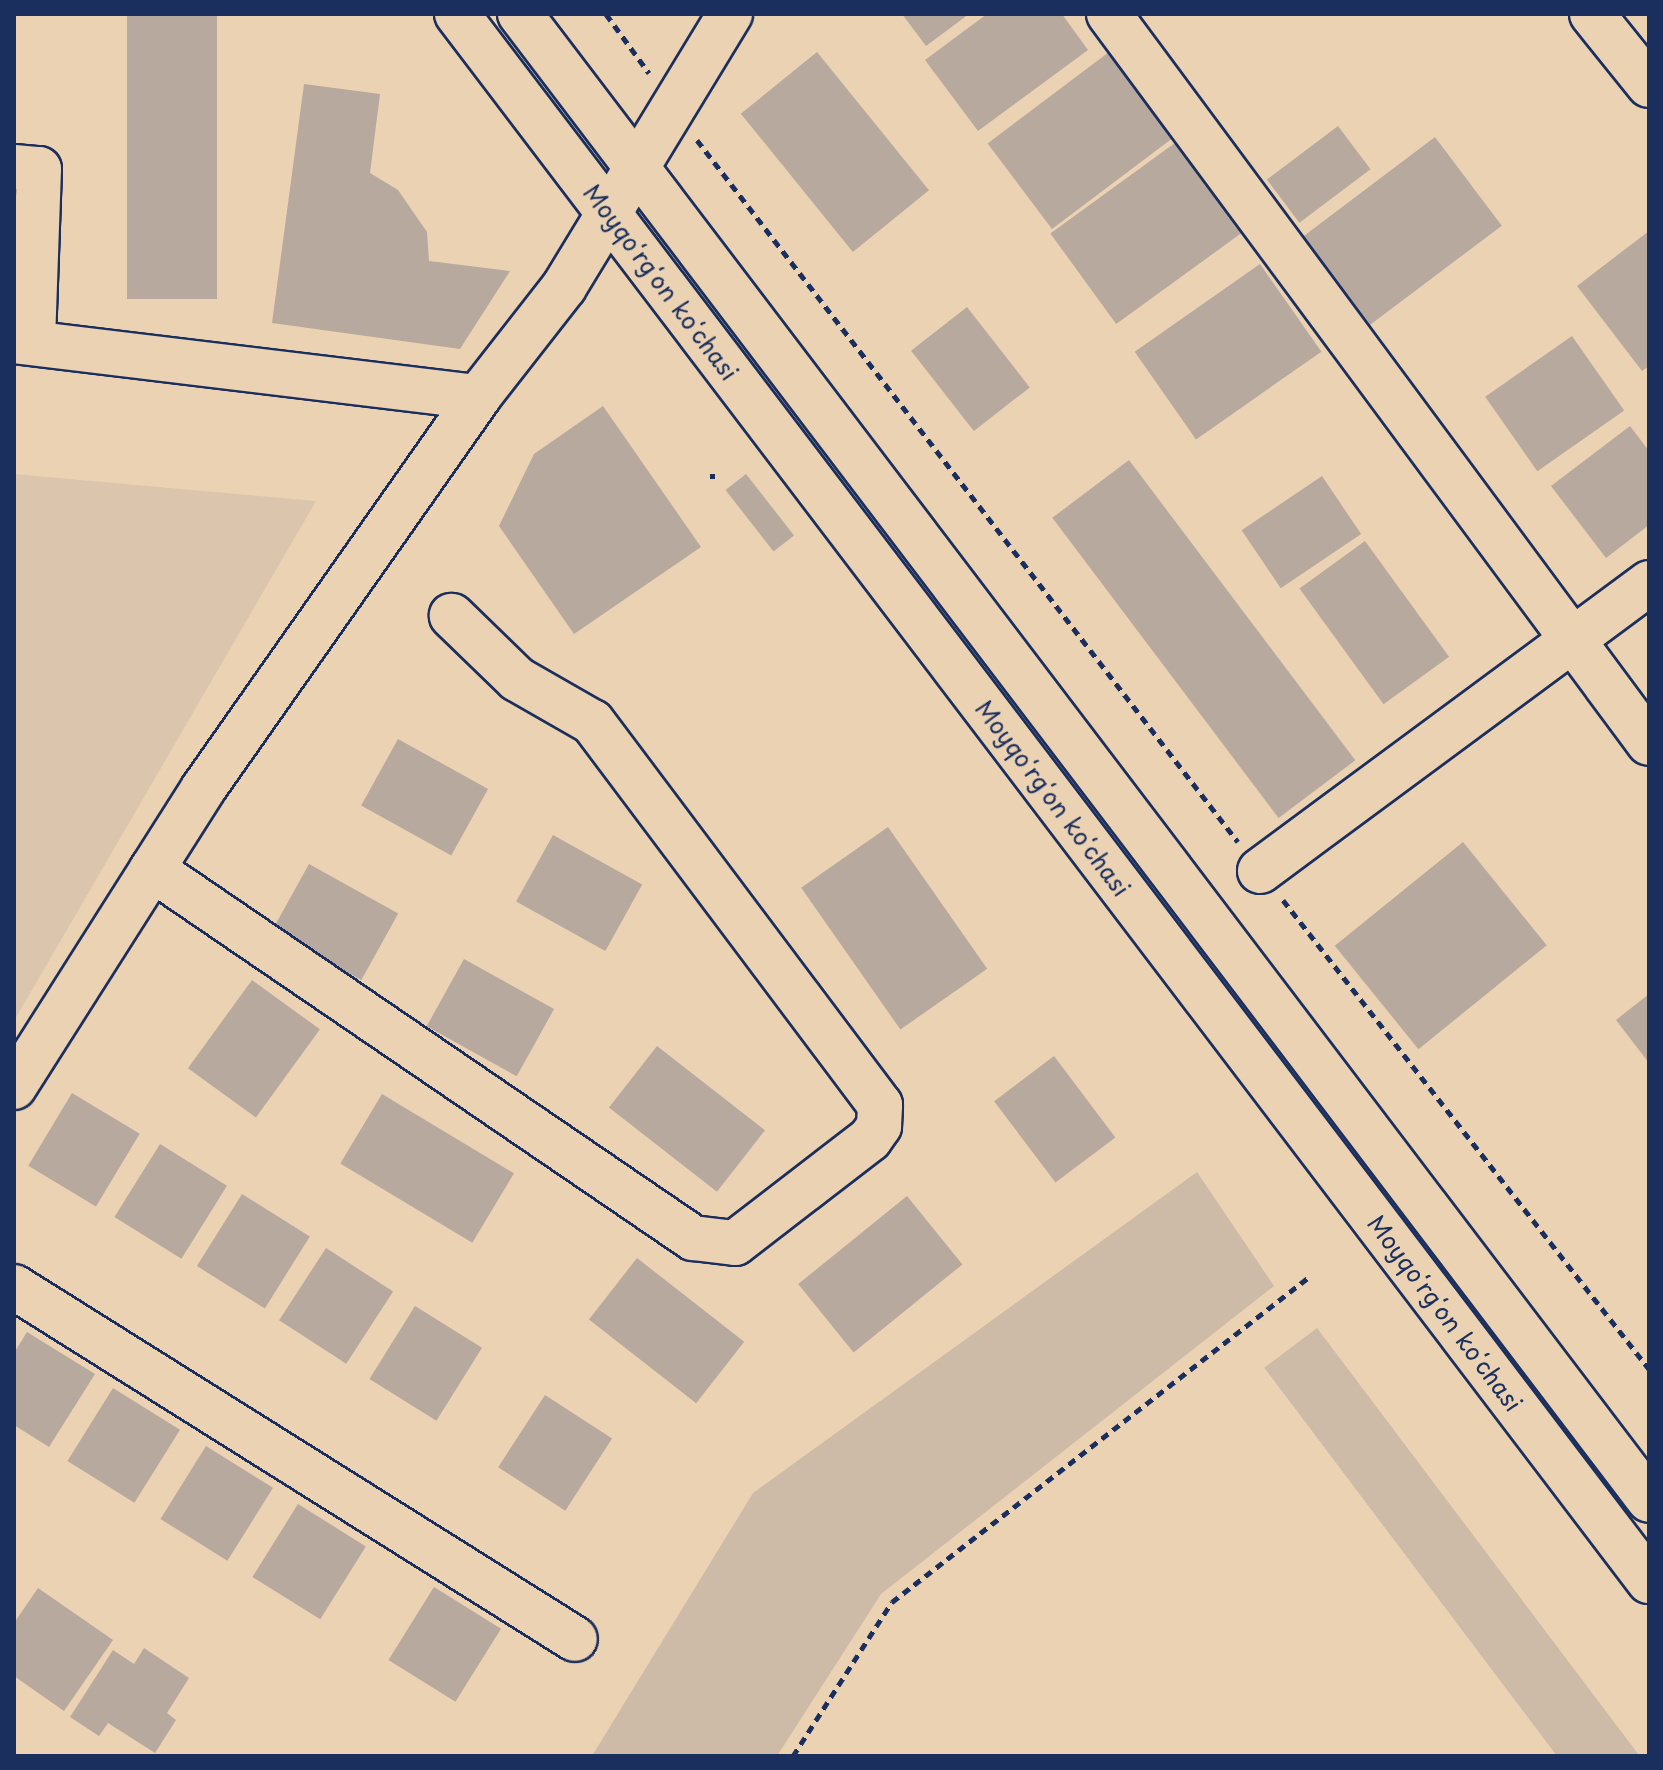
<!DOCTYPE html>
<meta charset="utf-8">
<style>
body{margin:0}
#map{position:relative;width:1663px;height:1770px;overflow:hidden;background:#ebd2b3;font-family:"Playpen Sans",sans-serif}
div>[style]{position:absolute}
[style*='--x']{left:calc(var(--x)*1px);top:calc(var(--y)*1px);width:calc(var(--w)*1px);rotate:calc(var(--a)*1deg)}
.built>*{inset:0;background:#dbc6ad}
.green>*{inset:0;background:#cdbaa7;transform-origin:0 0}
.building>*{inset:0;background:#b7a99e;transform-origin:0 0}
.path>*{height:5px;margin-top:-2.5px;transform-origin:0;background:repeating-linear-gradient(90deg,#1b2f5e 0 8px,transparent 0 14px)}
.roads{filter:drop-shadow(2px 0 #1b2f5e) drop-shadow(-2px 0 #1b2f5e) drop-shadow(0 2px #1b2f5e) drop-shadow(0 -2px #1b2f5e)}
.minor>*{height:44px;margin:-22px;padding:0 22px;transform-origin:22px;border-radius:22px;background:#ebd2b3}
.major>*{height:44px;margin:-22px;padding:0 22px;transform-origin:22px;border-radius:22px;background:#ebd2b3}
span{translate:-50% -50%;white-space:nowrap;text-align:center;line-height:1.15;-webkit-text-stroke:7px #ebd2b3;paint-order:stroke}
.street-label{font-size:24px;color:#1b2f5e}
.frame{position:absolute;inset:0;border:16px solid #1b2f5e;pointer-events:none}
</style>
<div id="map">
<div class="built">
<div style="clip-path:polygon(14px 474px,316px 501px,14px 1021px)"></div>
</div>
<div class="green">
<div style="clip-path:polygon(1197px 1172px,1274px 1286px,881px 1594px,777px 1756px,592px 1756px,753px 1493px)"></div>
<div style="left:1317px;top:1328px;width:537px;height:66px;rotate:53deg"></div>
</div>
<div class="building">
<div style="left:127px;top:14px;width:90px;height:285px"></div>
<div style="clip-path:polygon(902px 14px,969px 14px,926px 46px)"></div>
<div style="clip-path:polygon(987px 14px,1062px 14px,1088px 50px,978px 131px,925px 60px)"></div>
<div style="left:817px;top:52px;width:178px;height:98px;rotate:51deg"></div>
<div style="left:1109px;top:52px;width:107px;height:152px;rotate:53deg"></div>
<div style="clip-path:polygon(304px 84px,380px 94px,370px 173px,398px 190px,427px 232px,429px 261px,510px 271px,460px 349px,272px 323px)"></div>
<div style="left:1338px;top:126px;width:54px;height:89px;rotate:53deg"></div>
<div style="left:1435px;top:137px;width:111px;height:166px;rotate:53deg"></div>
<div style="left:1179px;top:140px;width:112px;height:159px;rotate:54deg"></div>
<div style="clip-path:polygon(1649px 231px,1649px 366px,1642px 371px,1577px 286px)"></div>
<div style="left:1260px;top:264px;width:107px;height:153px;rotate:55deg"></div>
<div style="left:967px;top:307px;width:102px;height:71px;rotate:52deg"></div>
<div style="left:1572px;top:336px;width:91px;height:106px;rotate:55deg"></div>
<div style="clip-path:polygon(603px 406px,701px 547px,574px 634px,499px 526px,534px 454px)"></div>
<div style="clip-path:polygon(1630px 426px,1649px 451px,1649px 525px,1606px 558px,1551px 486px)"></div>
<div style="left:1129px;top:460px;width:376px;height:96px;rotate:53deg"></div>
<div style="left:746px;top:474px;width:78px;height:26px;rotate:52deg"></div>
<div style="left:1322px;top:476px;width:70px;height:97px;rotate:56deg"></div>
<div style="left:1365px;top:541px;width:143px;height:81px;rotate:54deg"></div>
<div style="left:398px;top:739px;width:103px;height:76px;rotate:29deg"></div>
<div style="left:888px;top:827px;width:173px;height:106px;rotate:55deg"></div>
<div style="left:553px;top:835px;width:102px;height:76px;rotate:29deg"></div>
<div style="left:1463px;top:842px;width:133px;height:165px;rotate:51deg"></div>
<div style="left:309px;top:864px;width:102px;height:76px;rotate:29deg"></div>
<div style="left:464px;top:959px;width:103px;height:77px;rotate:29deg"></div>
<div style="left:252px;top:980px;width:84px;height:109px;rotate:36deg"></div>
<div style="clip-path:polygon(1649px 994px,1649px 1063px,1616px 1020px)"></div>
<div style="left:657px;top:1046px;width:137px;height:78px;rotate:38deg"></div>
<div style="left:1054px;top:1056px;width:102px;height:75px;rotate:53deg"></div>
<div style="left:72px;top:1093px;width:79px;height:85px;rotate:31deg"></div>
<div style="left:382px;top:1094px;width:154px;height:81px;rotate:31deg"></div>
<div style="left:160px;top:1144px;width:79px;height:86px;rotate:32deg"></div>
<div style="left:242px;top:1194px;width:80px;height:85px;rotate:32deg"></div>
<div style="left:907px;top:1196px;width:88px;height:140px;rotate:51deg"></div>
<div style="left:326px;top:1248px;width:80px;height:86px;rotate:33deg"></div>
<div style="left:637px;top:1258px;width:136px;height:78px;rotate:38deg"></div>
<div style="left:415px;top:1306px;width:79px;height:86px;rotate:32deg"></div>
<div style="clip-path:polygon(27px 1332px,95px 1374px,49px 1447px,14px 1425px,14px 1353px)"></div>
<div style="left:113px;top:1388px;width:79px;height:86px;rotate:32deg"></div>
<div style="left:545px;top:1395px;width:80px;height:86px;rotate:33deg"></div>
<div style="left:206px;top:1446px;width:79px;height:86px;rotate:32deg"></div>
<div style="left:298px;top:1504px;width:80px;height:86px;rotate:32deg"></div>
<div style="left:434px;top:1587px;width:79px;height:86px;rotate:32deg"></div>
<div style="clip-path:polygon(38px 1588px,113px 1640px,64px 1711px,14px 1676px,14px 1623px)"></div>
<div style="clip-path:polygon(144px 1648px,189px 1678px,167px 1713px,176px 1720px,155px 1753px,108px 1723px,99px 1736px,70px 1717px,113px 1650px,134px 1664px)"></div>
</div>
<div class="path">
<div style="--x:606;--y:14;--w:73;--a:53.9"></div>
<div style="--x:697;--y:140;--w:886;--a:52.38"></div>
<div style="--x:710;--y:476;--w:5;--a:0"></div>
<div style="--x:1283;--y:900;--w:595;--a:52.03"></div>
<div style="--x:793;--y:1756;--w:183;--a:-57.3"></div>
<div style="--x:892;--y:1602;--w:529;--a:-37.93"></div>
</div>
<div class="roads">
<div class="minor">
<div style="--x:1109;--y:14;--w:907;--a:53.47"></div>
<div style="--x:1592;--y:14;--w:91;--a:51.2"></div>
<div style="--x:14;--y:167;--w:25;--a:5"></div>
<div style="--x:39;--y:169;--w:173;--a:92"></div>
<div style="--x:14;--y:341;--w:467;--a:6.9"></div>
<div style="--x:152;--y:869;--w:655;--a:34.3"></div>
<div style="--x:693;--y:1238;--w:42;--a:6.8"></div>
<div style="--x:735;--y:1243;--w:170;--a:-37.6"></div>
<div style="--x:870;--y:1139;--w:16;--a:-55"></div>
<div style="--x:879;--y:1126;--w:21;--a:-87"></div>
<div style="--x:880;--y:1105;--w:479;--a:-126.9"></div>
<div style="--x:592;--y:722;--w:86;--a:-150.2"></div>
<div style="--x:517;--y:679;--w:91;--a:-135.9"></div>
<div style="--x:1260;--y:871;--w:484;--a:-36.5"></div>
<div style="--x:14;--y:1087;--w:353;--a:-57.6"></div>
<div style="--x:203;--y:789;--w:479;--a:-54.9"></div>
<div style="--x:478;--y:397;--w:140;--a:-52"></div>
<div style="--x:564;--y:287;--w:320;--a:-58.7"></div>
<div style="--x:14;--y:1287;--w:662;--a:32.11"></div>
</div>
<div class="major">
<div style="--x:457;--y:14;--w:1969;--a:52.74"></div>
<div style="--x:520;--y:14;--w:1866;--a:52.77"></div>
</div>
</div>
<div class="street-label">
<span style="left:661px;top:282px;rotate:53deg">Moyqoʻrgʻon koʻchasi</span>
<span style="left:1053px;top:798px;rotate:53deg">Moyqoʻrgʻon koʻchasi</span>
<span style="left:1445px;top:1313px;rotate:53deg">Moyqoʻrgʻon koʻchasi</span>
</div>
<div class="frame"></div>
</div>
